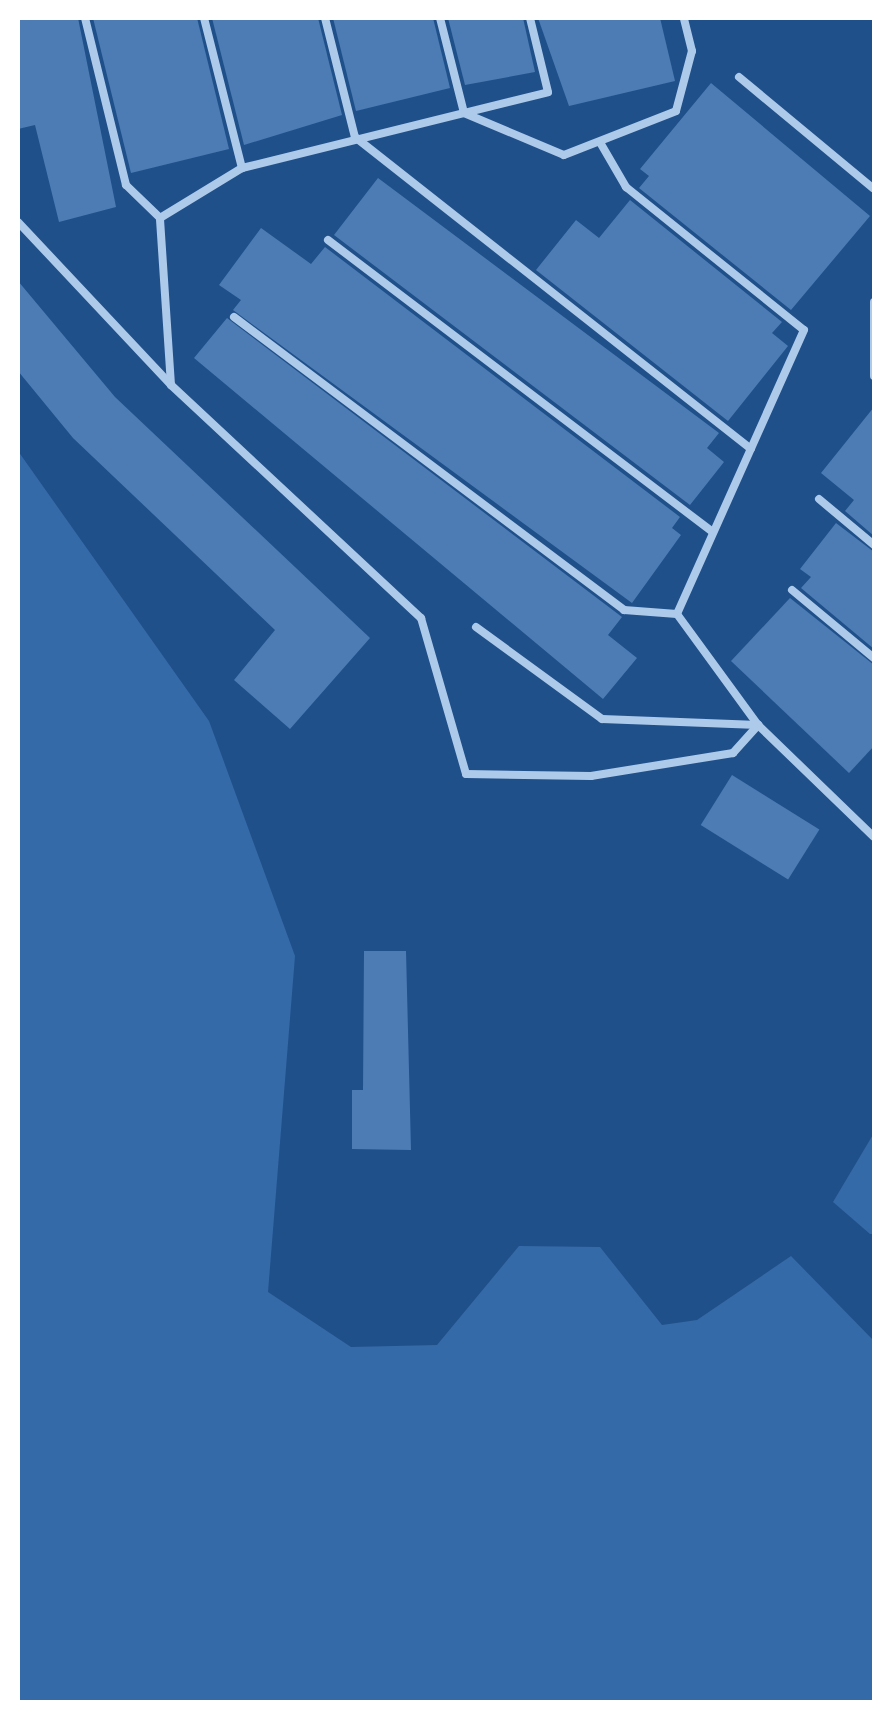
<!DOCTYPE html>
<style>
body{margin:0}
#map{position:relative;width:892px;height:1720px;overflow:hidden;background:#20508a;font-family:Manrope,sans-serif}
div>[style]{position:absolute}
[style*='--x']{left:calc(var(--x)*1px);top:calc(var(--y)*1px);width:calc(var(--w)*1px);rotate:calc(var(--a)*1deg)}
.green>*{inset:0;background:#346aa8}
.building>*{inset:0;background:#4d7cb4;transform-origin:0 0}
.service>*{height:8px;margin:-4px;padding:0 4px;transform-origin:4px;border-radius:4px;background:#adcaeb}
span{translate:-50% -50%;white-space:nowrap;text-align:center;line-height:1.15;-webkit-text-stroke:8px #20508a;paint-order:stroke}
.frame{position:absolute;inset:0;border:20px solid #fff;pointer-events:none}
</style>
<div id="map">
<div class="green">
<div style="clip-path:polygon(18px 451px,209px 721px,295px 956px,268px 1292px,351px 1347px,437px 1345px,519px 1246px,600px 1247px,662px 1325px,697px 1320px,791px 1256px,874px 1341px,874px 1702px,18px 1702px)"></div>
<div style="clip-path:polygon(874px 1133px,874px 1234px,870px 1234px,833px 1202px)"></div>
</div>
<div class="building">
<div style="clip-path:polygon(18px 18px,78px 18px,116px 207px,59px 222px,35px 125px,18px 129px)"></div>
<div style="clip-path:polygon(93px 18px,197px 18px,229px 149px,131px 173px)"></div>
<div style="clip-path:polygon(212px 18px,318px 18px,342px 115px,244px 145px)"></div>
<div style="clip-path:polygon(333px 18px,433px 18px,450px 88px,356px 111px)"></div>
<div style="clip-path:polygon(448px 18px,523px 18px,535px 72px,465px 85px)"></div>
<div style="clip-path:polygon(538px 18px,660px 18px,675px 81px,569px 106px)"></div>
<div style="clip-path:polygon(711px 83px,870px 216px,791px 310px,639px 188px,649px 176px,640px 169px)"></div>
<div style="clip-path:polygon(378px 178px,719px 433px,707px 448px,724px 462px,690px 505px,334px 235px)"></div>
<div style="clip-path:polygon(630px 200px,782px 322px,772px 333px,788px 346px,728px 421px,536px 270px,576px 220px,599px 238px)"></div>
<div style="clip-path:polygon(261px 228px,311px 264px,325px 247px,680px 517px,672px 528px,681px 535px,632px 603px,233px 310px,241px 300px,219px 285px)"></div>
<div style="clip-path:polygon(18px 281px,115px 397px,370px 638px,290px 729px,234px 680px,275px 630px,73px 438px,18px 371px)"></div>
<div style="clip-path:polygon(227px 318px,622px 617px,608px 635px,637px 658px,603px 699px,194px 358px)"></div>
<div style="clip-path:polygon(874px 407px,874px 536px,845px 511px,854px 500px,821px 473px)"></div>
<div style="clip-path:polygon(836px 523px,874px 552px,874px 649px,801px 588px,811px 577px,800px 569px)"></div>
<div style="clip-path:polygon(790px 598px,874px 665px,874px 746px,849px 773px,731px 661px)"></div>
<div style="left:732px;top:775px;width:103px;height:59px;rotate:32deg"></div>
<div style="clip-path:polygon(364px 951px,406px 951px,411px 1150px,352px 1149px,352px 1090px,363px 1090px)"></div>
</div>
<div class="service">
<div style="--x:85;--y:18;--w:172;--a:76.2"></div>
<div style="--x:126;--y:185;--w:47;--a:44.1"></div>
<div style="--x:204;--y:18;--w:155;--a:75.8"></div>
<div style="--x:325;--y:18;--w:123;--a:75.9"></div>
<div style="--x:355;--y:137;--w:504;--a:38.23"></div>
<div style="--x:440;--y:18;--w:98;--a:75.8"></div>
<div style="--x:464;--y:113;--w:108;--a:22.8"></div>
<div style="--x:564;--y:155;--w:120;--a:-21.4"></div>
<div style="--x:676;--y:111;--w:62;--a:-75.1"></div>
<div style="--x:692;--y:51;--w:34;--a:-104"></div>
<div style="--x:739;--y:77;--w:175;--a:39.7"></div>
<div style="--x:601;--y:144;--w:50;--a:59.8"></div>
<div style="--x:626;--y:187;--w:228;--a:38.8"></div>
<div style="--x:804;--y:330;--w:311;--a:114.1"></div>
<div style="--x:677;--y:614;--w:137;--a:53.9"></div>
<div style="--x:758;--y:725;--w:161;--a:44"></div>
<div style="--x:18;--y:222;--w:224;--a:46.8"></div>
<div style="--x:171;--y:385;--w:342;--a:43"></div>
<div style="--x:421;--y:618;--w:162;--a:73.9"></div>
<div style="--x:466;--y:774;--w:125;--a:0.9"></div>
<div style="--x:591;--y:776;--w:144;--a:-9.2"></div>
<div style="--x:733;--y:753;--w:38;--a:-48"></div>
<div style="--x:328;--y:240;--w:483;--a:37.2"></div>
<div style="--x:874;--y:302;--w:74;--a:90"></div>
<div style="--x:234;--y:317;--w:488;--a:36.9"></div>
<div style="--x:624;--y:610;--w:53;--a:4.3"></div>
<div style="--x:171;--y:385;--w:167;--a:-93.8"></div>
<div style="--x:160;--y:218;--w:96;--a:-31.4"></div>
<div style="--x:242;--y:168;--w:315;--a:-13.9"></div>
<div style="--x:548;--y:92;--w:76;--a:-103.7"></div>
<div style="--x:819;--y:499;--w:72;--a:39.9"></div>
<div style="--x:792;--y:590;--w:107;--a:39.7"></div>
<div style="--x:476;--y:627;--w:156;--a:36.1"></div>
<div style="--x:602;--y:719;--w:156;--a:2.2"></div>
</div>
<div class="frame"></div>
</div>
